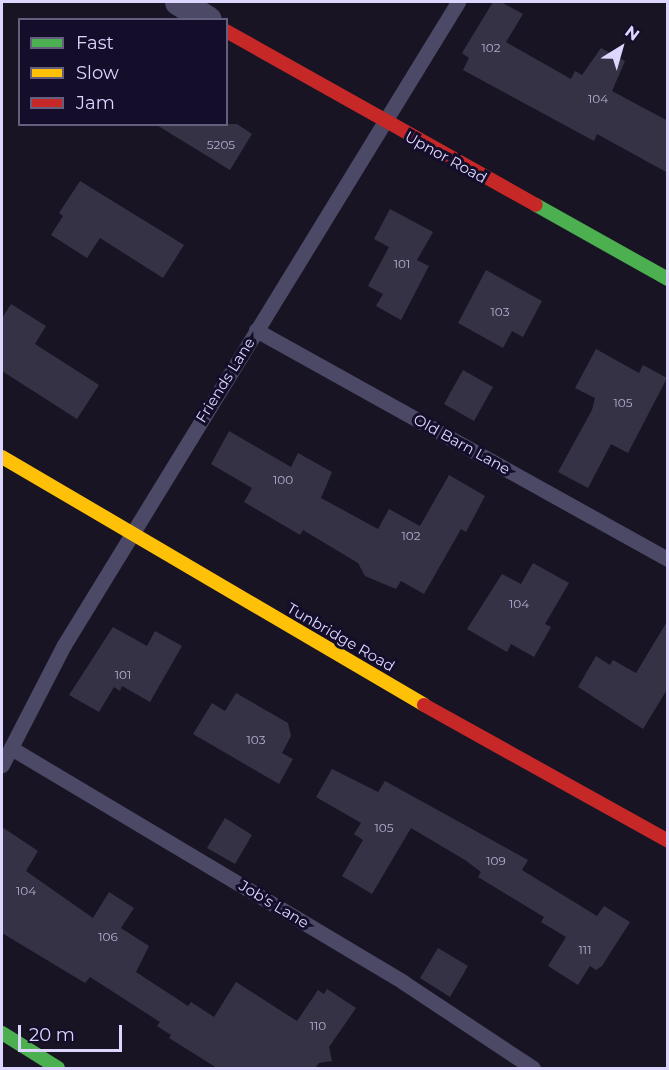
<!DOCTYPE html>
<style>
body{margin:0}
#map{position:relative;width:669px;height:1070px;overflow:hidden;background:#181424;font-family:Montserrat,sans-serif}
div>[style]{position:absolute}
.building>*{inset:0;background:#363246}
.lane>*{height:15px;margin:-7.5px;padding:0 7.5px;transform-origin:7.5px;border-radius:7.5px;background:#4b4965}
.street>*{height:28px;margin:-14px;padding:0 14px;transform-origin:14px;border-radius:14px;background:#4b4965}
.fast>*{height:14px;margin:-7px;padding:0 7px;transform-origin:7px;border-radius:7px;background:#4caf50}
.slow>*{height:14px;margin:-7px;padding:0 7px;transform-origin:7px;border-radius:7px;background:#ffc107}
.jam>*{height:14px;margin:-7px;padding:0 7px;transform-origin:7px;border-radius:7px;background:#c62828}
span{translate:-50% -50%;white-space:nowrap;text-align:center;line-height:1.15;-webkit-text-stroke:6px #140e2a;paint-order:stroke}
.number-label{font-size:12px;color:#b3aed1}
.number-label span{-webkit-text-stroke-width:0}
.street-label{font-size:15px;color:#ddd7ff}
.frame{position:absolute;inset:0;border:3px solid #ddd7ff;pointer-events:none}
.legend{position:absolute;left:18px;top:18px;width:210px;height:108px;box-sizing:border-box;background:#140e2a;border:2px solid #645e7f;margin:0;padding:8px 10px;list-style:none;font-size:18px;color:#ddd7ff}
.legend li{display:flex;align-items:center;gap:12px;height:30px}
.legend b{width:30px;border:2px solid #645e7f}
.north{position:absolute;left:591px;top:18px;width:60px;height:60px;-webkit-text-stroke:4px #140e2a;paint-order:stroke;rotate:37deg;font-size:16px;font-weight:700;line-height:24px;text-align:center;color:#ddd7ff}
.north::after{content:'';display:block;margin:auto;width:21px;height:27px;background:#ddd7ff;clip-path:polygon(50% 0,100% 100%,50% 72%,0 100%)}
.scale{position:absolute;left:18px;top:1025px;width:104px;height:27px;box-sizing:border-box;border:3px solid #ddd7ff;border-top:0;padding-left:8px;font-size:18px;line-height:21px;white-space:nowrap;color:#ddd7ff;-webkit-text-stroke:4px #140e2a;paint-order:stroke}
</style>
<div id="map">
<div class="building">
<i style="clip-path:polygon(493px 2px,501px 2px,523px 14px,506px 42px,571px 79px,575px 71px,582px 75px,601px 48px,625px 61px,612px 91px,668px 121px,668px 173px,597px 134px,594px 141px,463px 70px,469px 58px,462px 53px)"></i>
<i style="clip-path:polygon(155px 124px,237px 124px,252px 134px,230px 170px)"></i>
<i style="clip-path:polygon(80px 181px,184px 245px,163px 278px,100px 238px,87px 258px,51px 235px,63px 216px,59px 213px)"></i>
<i style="clip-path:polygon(390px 209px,433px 232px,417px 260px,429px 266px,401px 320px,376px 306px,383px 294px,368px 286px,389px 247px,374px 239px)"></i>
<i style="clip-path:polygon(486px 270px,542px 301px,523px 337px,512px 331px,503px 348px,458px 323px)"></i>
<i style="clip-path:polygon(11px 304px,46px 326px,35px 344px,99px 385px,77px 419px,2px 371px,2px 318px)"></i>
<i style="clip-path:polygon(596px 349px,639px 373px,643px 365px,667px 378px,628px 453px,611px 444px,588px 488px,558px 472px,592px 410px,595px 398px,575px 388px)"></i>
<i style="clip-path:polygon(463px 370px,493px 387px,474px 421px,444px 404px)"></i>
<i style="clip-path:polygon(229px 431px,291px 467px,298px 453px,332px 472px,321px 498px,378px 529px,389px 509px,420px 526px,449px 475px,485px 496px,466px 532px,461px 529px,424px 594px,401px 581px,396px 589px,365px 576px,358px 563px,303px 530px,300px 535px,244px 502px,252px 488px,211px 464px)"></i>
<i style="clip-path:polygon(533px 563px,569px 583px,545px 624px,551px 627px,534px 657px,511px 644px,507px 652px,467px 629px,502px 574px,521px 584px)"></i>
<i style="clip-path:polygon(668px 620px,668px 688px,643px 729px,578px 687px,596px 656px,610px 665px,613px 660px,636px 673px)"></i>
<i style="clip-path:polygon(113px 627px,147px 646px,155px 631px,182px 646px,150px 702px,122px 686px,120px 691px,114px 687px,99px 712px,69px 695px)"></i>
<i style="clip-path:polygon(236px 693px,288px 723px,291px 736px,282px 753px,293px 759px,279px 784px,193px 734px,212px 703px,225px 711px)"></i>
<i style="clip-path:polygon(332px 769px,378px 792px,385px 781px,528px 860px,522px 870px,597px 916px,604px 906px,630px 922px,602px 966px,596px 970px,590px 966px,578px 985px,548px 966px,566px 937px,541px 922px,544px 917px,478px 877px,481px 872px,465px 860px,411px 828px,372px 894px,342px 876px,363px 840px,354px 834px,361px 823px,316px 797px)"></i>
<i style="clip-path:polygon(225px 818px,252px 835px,235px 864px,207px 848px)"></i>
<i style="clip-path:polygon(2px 827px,38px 851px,26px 871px,93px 918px,109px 892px,134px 908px,121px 928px,149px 946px,136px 972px,188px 1006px,191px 1002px,214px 1017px,236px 982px,297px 1021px,318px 990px,324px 994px,327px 989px,356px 1008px,329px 1047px,332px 1061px,319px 1063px,315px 1068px,217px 1068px,169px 1038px,171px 1035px,157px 1026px,160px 1022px,90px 977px,85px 983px,2px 933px)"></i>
<i style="clip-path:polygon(438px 948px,468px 966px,450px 997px,420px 978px)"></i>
</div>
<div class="lane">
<i style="left:256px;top:330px;width:471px;rotate:29.1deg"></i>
<i style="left:11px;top:748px;width:457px;rotate:30.8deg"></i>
<i style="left:403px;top:982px;width:156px;rotate:33.5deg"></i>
<i style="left:2px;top:765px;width:135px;rotate:-62.7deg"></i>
<i style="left:64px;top:645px;width:754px;rotate:-58.5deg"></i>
</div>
<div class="street">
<i style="left:179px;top:2px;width:34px;rotate:32deg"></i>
</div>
<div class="fast">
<i style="left:536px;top:205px;width:151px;rotate:29.3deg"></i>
<i style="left:2px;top:1033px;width:66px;rotate:32deg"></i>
</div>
<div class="slow">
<i style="left:2px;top:457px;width:489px;rotate:30.4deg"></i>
</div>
<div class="jam">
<i style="left:226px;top:31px;width:355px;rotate:29.3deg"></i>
<i style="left:424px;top:705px;width:279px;rotate:29.1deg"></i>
</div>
<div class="number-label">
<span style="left:491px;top:48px">102</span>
<span style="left:598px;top:99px">104</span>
<span style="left:221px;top:145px">5205</span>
<span style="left:402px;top:264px">101</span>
<span style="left:500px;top:312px">103</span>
<span style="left:623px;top:403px">105</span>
<span style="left:283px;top:480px">100</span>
<span style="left:411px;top:536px">102</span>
<span style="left:519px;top:604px">104</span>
<span style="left:123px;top:675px">101</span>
<span style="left:256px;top:740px">103</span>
<span style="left:384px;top:828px">105</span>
<span style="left:496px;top:861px">109</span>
<span style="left:26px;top:891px">104</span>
<span style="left:108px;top:937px">106</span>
<span style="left:585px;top:950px">111</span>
<span style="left:318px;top:1026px">110</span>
</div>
<div class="street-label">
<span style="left:446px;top:157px;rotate:29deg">Upnor Road</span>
<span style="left:225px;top:380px;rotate:-58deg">Friends Lane</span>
<span style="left:462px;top:444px;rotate:29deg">Old Barn Lane</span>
<span style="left:341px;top:637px;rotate:30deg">Tunbridge Road</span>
<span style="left:274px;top:904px;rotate:31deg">Job's Lane</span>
</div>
<div class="frame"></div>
<ul class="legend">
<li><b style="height:8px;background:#4caf50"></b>Fast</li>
<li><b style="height:8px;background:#ffc107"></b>Slow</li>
<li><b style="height:8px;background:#c62828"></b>Jam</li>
</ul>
<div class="north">N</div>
<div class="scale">20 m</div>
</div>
